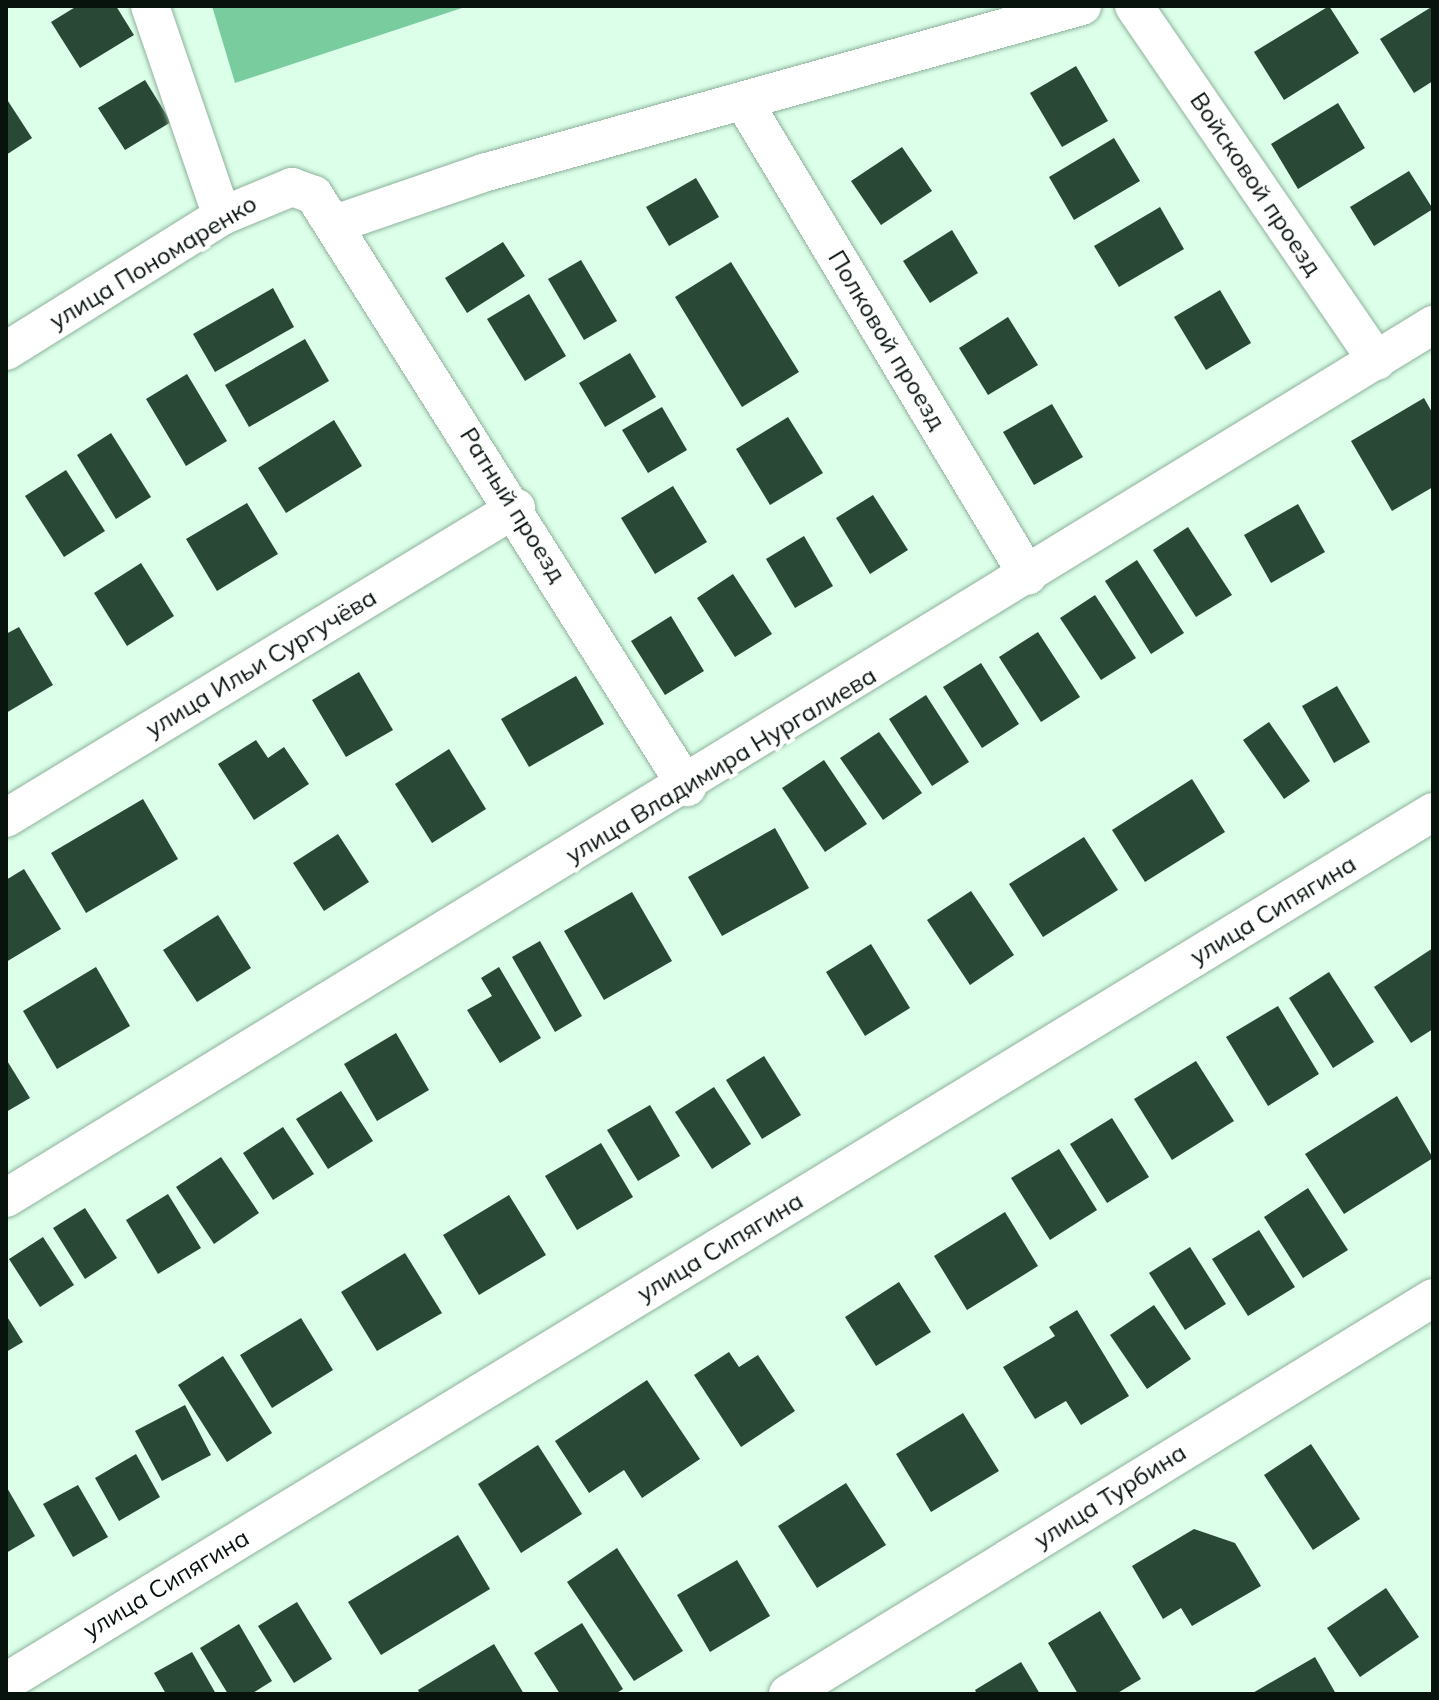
<!DOCTYPE html>
<meta charset="utf-8">
<style>
body{margin:0}
#map{position:relative;width:1439px;height:1700px;overflow:hidden;background:#dbffe9;font-family:Mulish,sans-serif}
div>[style]{position:absolute}
.forest>*{inset:0;background:#78cc9e}
.building>*{inset:0;background:#294836}
.roads{filter:drop-shadow(0 0 2px #8fb19c) drop-shadow(0 0 2px #8fb19c)}
.minor>*{height:38px;margin:-19px;padding:0 19px;transform-origin:19px;border-radius:19px;background:#fff}
span{translate:-50% -50%;white-space:nowrap;text-align:center;line-height:1.15;-webkit-text-stroke:8px #fff;paint-order:stroke}
.street-label{font-size:24px;color:#07130c}
.frame{position:absolute;inset:0;border:8px solid #07130c;pointer-events:none}
</style>
<div id="map">
<div class="forest">
<i style="clip-path:polygon(212px 6px,468px 6px,235px 83px)"></i>
</div>
<div class="building">
<i style="clip-path:polygon(77px 6px,116px 6px,134px 35px,80px 68px,51px 22px)"></i>
<i style="clip-path:polygon(1329px 6px,1359px 53px,1284px 100px,1254px 52px)"></i>
<i style="clip-path:polygon(1433px 6px,1433px 81px,1414px 93px,1380px 39px)"></i>
<i style="clip-path:polygon(1076px 66px,1108px 121px,1062px 147px,1030px 93px)"></i>
<i style="clip-path:polygon(145px 80px,171px 122px,125px 150px,98px 108px)"></i>
<i style="clip-path:polygon(6px 98px,32px 138px,6px 155px)"></i>
<i style="clip-path:polygon(1338px 103px,1365px 148px,1298px 189px,1271px 144px)"></i>
<i style="clip-path:polygon(1114px 138px,1140px 181px,1074px 220px,1049px 177px)"></i>
<i style="clip-path:polygon(902px 147px,932px 191px,881px 225px,851px 181px)"></i>
<i style="clip-path:polygon(1409px 171px,1433px 209px,1374px 246px,1350px 207px)"></i>
<i style="clip-path:polygon(696px 178px,719px 217px,669px 246px,646px 207px)"></i>
<i style="clip-path:polygon(1160px 207px,1184px 249px,1119px 287px,1094px 246px)"></i>
<i style="clip-path:polygon(952px 230px,978px 273px,930px 303px,903px 261px)"></i>
<i style="clip-path:polygon(503px 242px,525px 276px,467px 313px,445px 278px)"></i>
<i style="clip-path:polygon(581px 260px,617px 321px,584px 340px,548px 279px)"></i>
<i style="clip-path:polygon(731px 262px,799px 372px,742px 407px,675px 297px)"></i>
<i style="clip-path:polygon(273px 288px,294px 327px,215px 372px,193px 334px)"></i>
<i style="clip-path:polygon(1220px 290px,1251px 343px,1206px 370px,1174px 317px)"></i>
<i style="clip-path:polygon(529px 294px,566px 356px,525px 381px,487px 319px)"></i>
<i style="clip-path:polygon(1008px 317px,1038px 365px,988px 395px,959px 348px)"></i>
<i style="clip-path:polygon(305px 339px,329px 381px,249px 427px,225px 385px)"></i>
<i style="clip-path:polygon(630px 353px,656px 397px,605px 427px,579px 383px)"></i>
<i style="clip-path:polygon(187px 374px,227px 441px,186px 466px,146px 399px)"></i>
<i style="clip-path:polygon(1424px 398px,1433px 414px,1433px 487px,1392px 511px,1351px 441px)"></i>
<i style="clip-path:polygon(1052px 404px,1083px 457px,1034px 485px,1003px 432px)"></i>
<i style="clip-path:polygon(662px 407px,687px 450px,648px 473px,622px 430px)"></i>
<i style="clip-path:polygon(788px 417px,823px 473px,770px 505px,736px 449px)"></i>
<i style="clip-path:polygon(334px 420px,362px 466px,286px 513px,258px 468px)"></i>
<i style="clip-path:polygon(111px 433px,151px 497px,116px 519px,77px 455px)"></i>
<i style="clip-path:polygon(66px 470px,105px 531px,64px 557px,25px 496px)"></i>
<i style="clip-path:polygon(673px 486px,707px 542px,655px 574px,621px 518px)"></i>
<i style="clip-path:polygon(873px 495px,908px 550px,870px 574px,836px 518px)"></i>
<i style="clip-path:polygon(247px 503px,278px 554px,217px 591px,186px 539px)"></i>
<i style="clip-path:polygon(1298px 504px,1325px 552px,1271px 583px,1244px 535px)"></i>
<i style="clip-path:polygon(1188px 527px,1232px 595px,1196px 617px,1153px 550px)"></i>
<i style="clip-path:polygon(804px 536px,833px 586px,795px 608px,766px 559px)"></i>
<i style="clip-path:polygon(1137px 560px,1184px 633px,1151px 654px,1105px 581px)"></i>
<i style="clip-path:polygon(141px 563px,174px 616px,127px 646px,94px 593px)"></i>
<i style="clip-path:polygon(733px 574px,772px 634px,735px 657px,697px 598px)"></i>
<i style="clip-path:polygon(1095px 595px,1136px 658px,1101px 680px,1060px 618px)"></i>
<i style="clip-path:polygon(671px 616px,704px 671px,665px 695px,631px 641px)"></i>
<i style="clip-path:polygon(19px 627px,53px 685px,6px 713px,6px 634px)"></i>
<i style="clip-path:polygon(1038px 632px,1080px 697px,1041px 722px,999px 657px)"></i>
<i style="clip-path:polygon(981px 663px,1019px 724px,982px 748px,943px 687px)"></i>
<i style="clip-path:polygon(359px 672px,393px 730px,346px 757px,312px 700px)"></i>
<i style="clip-path:polygon(576px 676px,604px 724px,529px 767px,501px 719px)"></i>
<i style="clip-path:polygon(1337px 686px,1370px 742px,1334px 763px,1302px 706px)"></i>
<i style="clip-path:polygon(926px 695px,969px 762px,932px 786px,889px 719px)"></i>
<i style="clip-path:polygon(1269px 722px,1310px 781px,1284px 799px,1243px 740px)"></i>
<i style="clip-path:polygon(879px 732px,922px 793px,883px 820px,840px 758px)"></i>
<i style="clip-path:polygon(256px 740px,268px 758px,284px 747px,309px 784px,254px 820px,218px 764px)"></i>
<i style="clip-path:polygon(449px 749px,486px 809px,432px 843px,395px 784px)"></i>
<i style="clip-path:polygon(824px 760px,867px 824px,825px 852px,782px 788px)"></i>
<i style="clip-path:polygon(1192px 779px,1225px 832px,1145px 882px,1112px 830px)"></i>
<i style="clip-path:polygon(143px 799px,178px 859px,86px 913px,51px 853px)"></i>
<i style="clip-path:polygon(775px 828px,809px 888px,722px 936px,688px 877px)"></i>
<i style="clip-path:polygon(338px 834px,369px 882px,324px 911px,293px 863px)"></i>
<i style="clip-path:polygon(1084px 837px,1118px 890px,1043px 937px,1009px 884px)"></i>
<i style="clip-path:polygon(24px 869px,61px 929px,6px 962px,6px 880px)"></i>
<i style="clip-path:polygon(971px 891px,1014px 955px,970px 985px,927px 920px)"></i>
<i style="clip-path:polygon(632px 892px,672px 961px,604px 1000px,564px 931px)"></i>
<i style="clip-path:polygon(218px 915px,251px 968px,197px 1002px,163px 950px)"></i>
<i style="clip-path:polygon(540px 941px,582px 1016px,555px 1032px,512px 957px)"></i>
<i style="clip-path:polygon(871px 944px,910px 1008px,865px 1036px,826px 972px)"></i>
<i style="clip-path:polygon(1433px 948px,1433px 1029px,1411px 1043px,1374px 987px)"></i>
<i style="clip-path:polygon(96px 967px,130px 1026px,57px 1069px,23px 1011px)"></i>
<i style="clip-path:polygon(499px 967px,541px 1038px,500px 1063px,467px 1010px,492px 996px,481px 978px)"></i>
<i style="clip-path:polygon(1329px 972px,1374px 1042px,1333px 1068px,1289px 998px)"></i>
<i style="clip-path:polygon(1278px 1006px,1319px 1074px,1268px 1106px,1226px 1037px)"></i>
<i style="clip-path:polygon(396px 1033px,429px 1090px,377px 1121px,344px 1064px)"></i>
<i style="clip-path:polygon(764px 1056px,801px 1115px,762px 1139px,726px 1080px)"></i>
<i style="clip-path:polygon(6px 1059px,30px 1098px,6px 1112px)"></i>
<i style="clip-path:polygon(1196px 1061px,1234px 1121px,1172px 1160px,1134px 1099px)"></i>
<i style="clip-path:polygon(714px 1087px,751px 1144px,712px 1169px,675px 1112px)"></i>
<i style="clip-path:polygon(341px 1091px,373px 1141px,328px 1169px,296px 1119px)"></i>
<i style="clip-path:polygon(1397px 1096px,1433px 1158px,1344px 1214px,1305px 1154px)"></i>
<i style="clip-path:polygon(650px 1105px,680px 1156px,638px 1181px,607px 1130px)"></i>
<i style="clip-path:polygon(1112px 1118px,1149px 1177px,1107px 1203px,1070px 1144px)"></i>
<i style="clip-path:polygon(283px 1127px,314px 1174px,273px 1200px,243px 1153px)"></i>
<i style="clip-path:polygon(601px 1143px,633px 1197px,577px 1230px,545px 1176px)"></i>
<i style="clip-path:polygon(1059px 1149px,1097px 1210px,1050px 1240px,1011px 1178px)"></i>
<i style="clip-path:polygon(221px 1157px,259px 1213px,214px 1244px,176px 1187px)"></i>
<i style="clip-path:polygon(1308px 1188px,1348px 1250px,1303px 1278px,1264px 1217px)"></i>
<i style="clip-path:polygon(168px 1194px,201px 1248px,158px 1274px,126px 1220px)"></i>
<i style="clip-path:polygon(509px 1195px,546px 1255px,479px 1295px,443px 1235px)"></i>
<i style="clip-path:polygon(85px 1208px,117px 1258px,85px 1279px,53px 1228px)"></i>
<i style="clip-path:polygon(1005px 1212px,1038px 1266px,967px 1310px,934px 1256px)"></i>
<i style="clip-path:polygon(1259px 1230px,1295px 1287px,1248px 1316px,1212px 1259px)"></i>
<i style="clip-path:polygon(43px 1237px,74px 1285px,40px 1307px,9px 1259px)"></i>
<i style="clip-path:polygon(1190px 1247px,1226px 1304px,1185px 1330px,1149px 1273px)"></i>
<i style="clip-path:polygon(405px 1253px,442px 1313px,377px 1351px,341px 1292px)"></i>
<i style="clip-path:polygon(899px 1282px,931px 1332px,876px 1366px,845px 1317px)"></i>
<i style="clip-path:polygon(1154px 1305px,1191px 1359px,1147px 1389px,1110px 1335px)"></i>
<i style="clip-path:polygon(1077px 1310px,1129px 1396px,1081px 1425px,1066px 1401px,1035px 1419px,1003px 1367px,1055px 1336px,1049px 1327px)"></i>
<i style="clip-path:polygon(6px 1315px,23px 1342px,6px 1352px)"></i>
<i style="clip-path:polygon(301px 1318px,333px 1370px,272px 1408px,240px 1355px)"></i>
<i style="clip-path:polygon(729px 1352px,739px 1367px,758px 1355px,795px 1411px,741px 1447px,694px 1375px)"></i>
<i style="clip-path:polygon(223px 1356px,272px 1433px,227px 1462px,178px 1385px)"></i>
<i style="clip-path:polygon(647px 1380px,700px 1459px,642px 1498px,624px 1470px,589px 1493px,555px 1441px)"></i>
<i style="clip-path:polygon(185px 1405px,211px 1455px,162px 1481px,135px 1431px)"></i>
<i style="clip-path:polygon(963px 1413px,999px 1471px,931px 1512px,896px 1454px)"></i>
<i style="clip-path:polygon(1311px 1444px,1360px 1519px,1313px 1550px,1264px 1475px)"></i>
<i style="clip-path:polygon(538px 1445px,582px 1514px,521px 1553px,478px 1484px)"></i>
<i style="clip-path:polygon(136px 1454px,160px 1497px,119px 1521px,95px 1478px)"></i>
<i style="clip-path:polygon(846px 1483px,886px 1545px,817px 1588px,778px 1526px)"></i>
<i style="clip-path:polygon(78px 1485px,108px 1537px,73px 1557px,43px 1504px)"></i>
<i style="clip-path:polygon(6px 1486px,35px 1536px,6px 1553px)"></i>
<i style="clip-path:polygon(1194px 1529px,1235px 1543px,1261px 1586px,1192px 1626px,1181px 1608px,1163px 1619px,1132px 1566px)"></i>
<i style="clip-path:polygon(458px 1535px,490px 1589px,381px 1655px,348px 1602px)"></i>
<i style="clip-path:polygon(617px 1548px,683px 1651px,634px 1681px,567px 1582px)"></i>
<i style="clip-path:polygon(737px 1560px,770px 1616px,710px 1652px,677px 1595px)"></i>
<i style="clip-path:polygon(1386px 1588px,1419px 1637px,1360px 1677px,1327px 1628px)"></i>
<i style="clip-path:polygon(297px 1602px,332px 1659px,294px 1683px,258px 1626px)"></i>
<i style="clip-path:polygon(1100px 1611px,1141px 1679px,1116px 1694px,1078px 1694px,1048px 1643px)"></i>
<i style="clip-path:polygon(582px 1623px,623px 1689px,615px 1694px,560px 1694px,534px 1653px)"></i>
<i style="clip-path:polygon(239px 1624px,272px 1681px,251px 1694px,228px 1694px,200px 1648px)"></i>
<i style="clip-path:polygon(494px 1644px,524px 1694px,420px 1694px,418px 1690px)"></i>
<i style="clip-path:polygon(192px 1652px,216px 1694px,166px 1694px,154px 1673px)"></i>
<i style="clip-path:polygon(1315px 1657px,1336px 1694px,1251px 1694px)"></i>
<i style="clip-path:polygon(1021px 1662px,1040px 1694px,977px 1694px,975px 1690px)"></i>
</div>
<div class="roads">
<div class="minor">
<i style="left:150px;top:6px;width:222px;rotate:71.1deg"></i>
<i style="left:1134px;top:6px;width:430px;rotate:55.6deg"></i>
<i style="left:745px;top:104px;width:550px;rotate:59.05deg"></i>
<i style="left:335px;top:224px;width:157px;rotate:-19deg"></i>
<i style="left:483px;top:173px;width:622px;rotate:-15.58deg"></i>
<i style="left:6px;top:351px;width:255px;rotate:-32deg"></i>
<i style="left:222px;top:216px;width:76px;rotate:-22.5deg"></i>
<i style="left:292px;top:187px;width:23px;rotate:20deg"></i>
<i style="left:314px;top:195px;width:700px;rotate:57.79deg"></i>
<i style="left:6px;top:818px;width:597px;rotate:-31.29deg"></i>
<i style="left:6px;top:1198px;width:1673px;rotate:-31.46deg"></i>
<i style="left:6px;top:1682px;width:1671px;rotate:-31.37deg"></i>
<i style="left:788px;top:1694px;width:757px;rotate:-31.55deg"></i>
</div>
</div>
<div class="street-label">
<span style="left:1256px;top:184px;rotate:56deg">Войсковой проезд</span>
<span style="left:153px;top:262px;rotate:-31deg">улица Пономаренко</span>
<span style="left:887px;top:340px;rotate:59deg">Полковой проезд</span>
<span style="left:513px;top:505px;rotate:58deg">Ратный проезд</span>
<span style="left:261px;top:663px;rotate:-31deg">улица Ильи Сургучёва</span>
<span style="left:721px;top:765px;rotate:-31deg">улица Владимира Нургалиева</span>
<span style="left:1273px;top:910px;rotate:-31deg">улица Сипягина</span>
<span style="left:720px;top:1247px;rotate:-31deg">улица Сипягина</span>
<span style="left:1110px;top:1496px;rotate:-32deg">улица Турбина</span>
<span style="left:166px;top:1584px;rotate:-31deg">улица Сипягина</span>
</div>
<div class="frame"></div>
</div>
